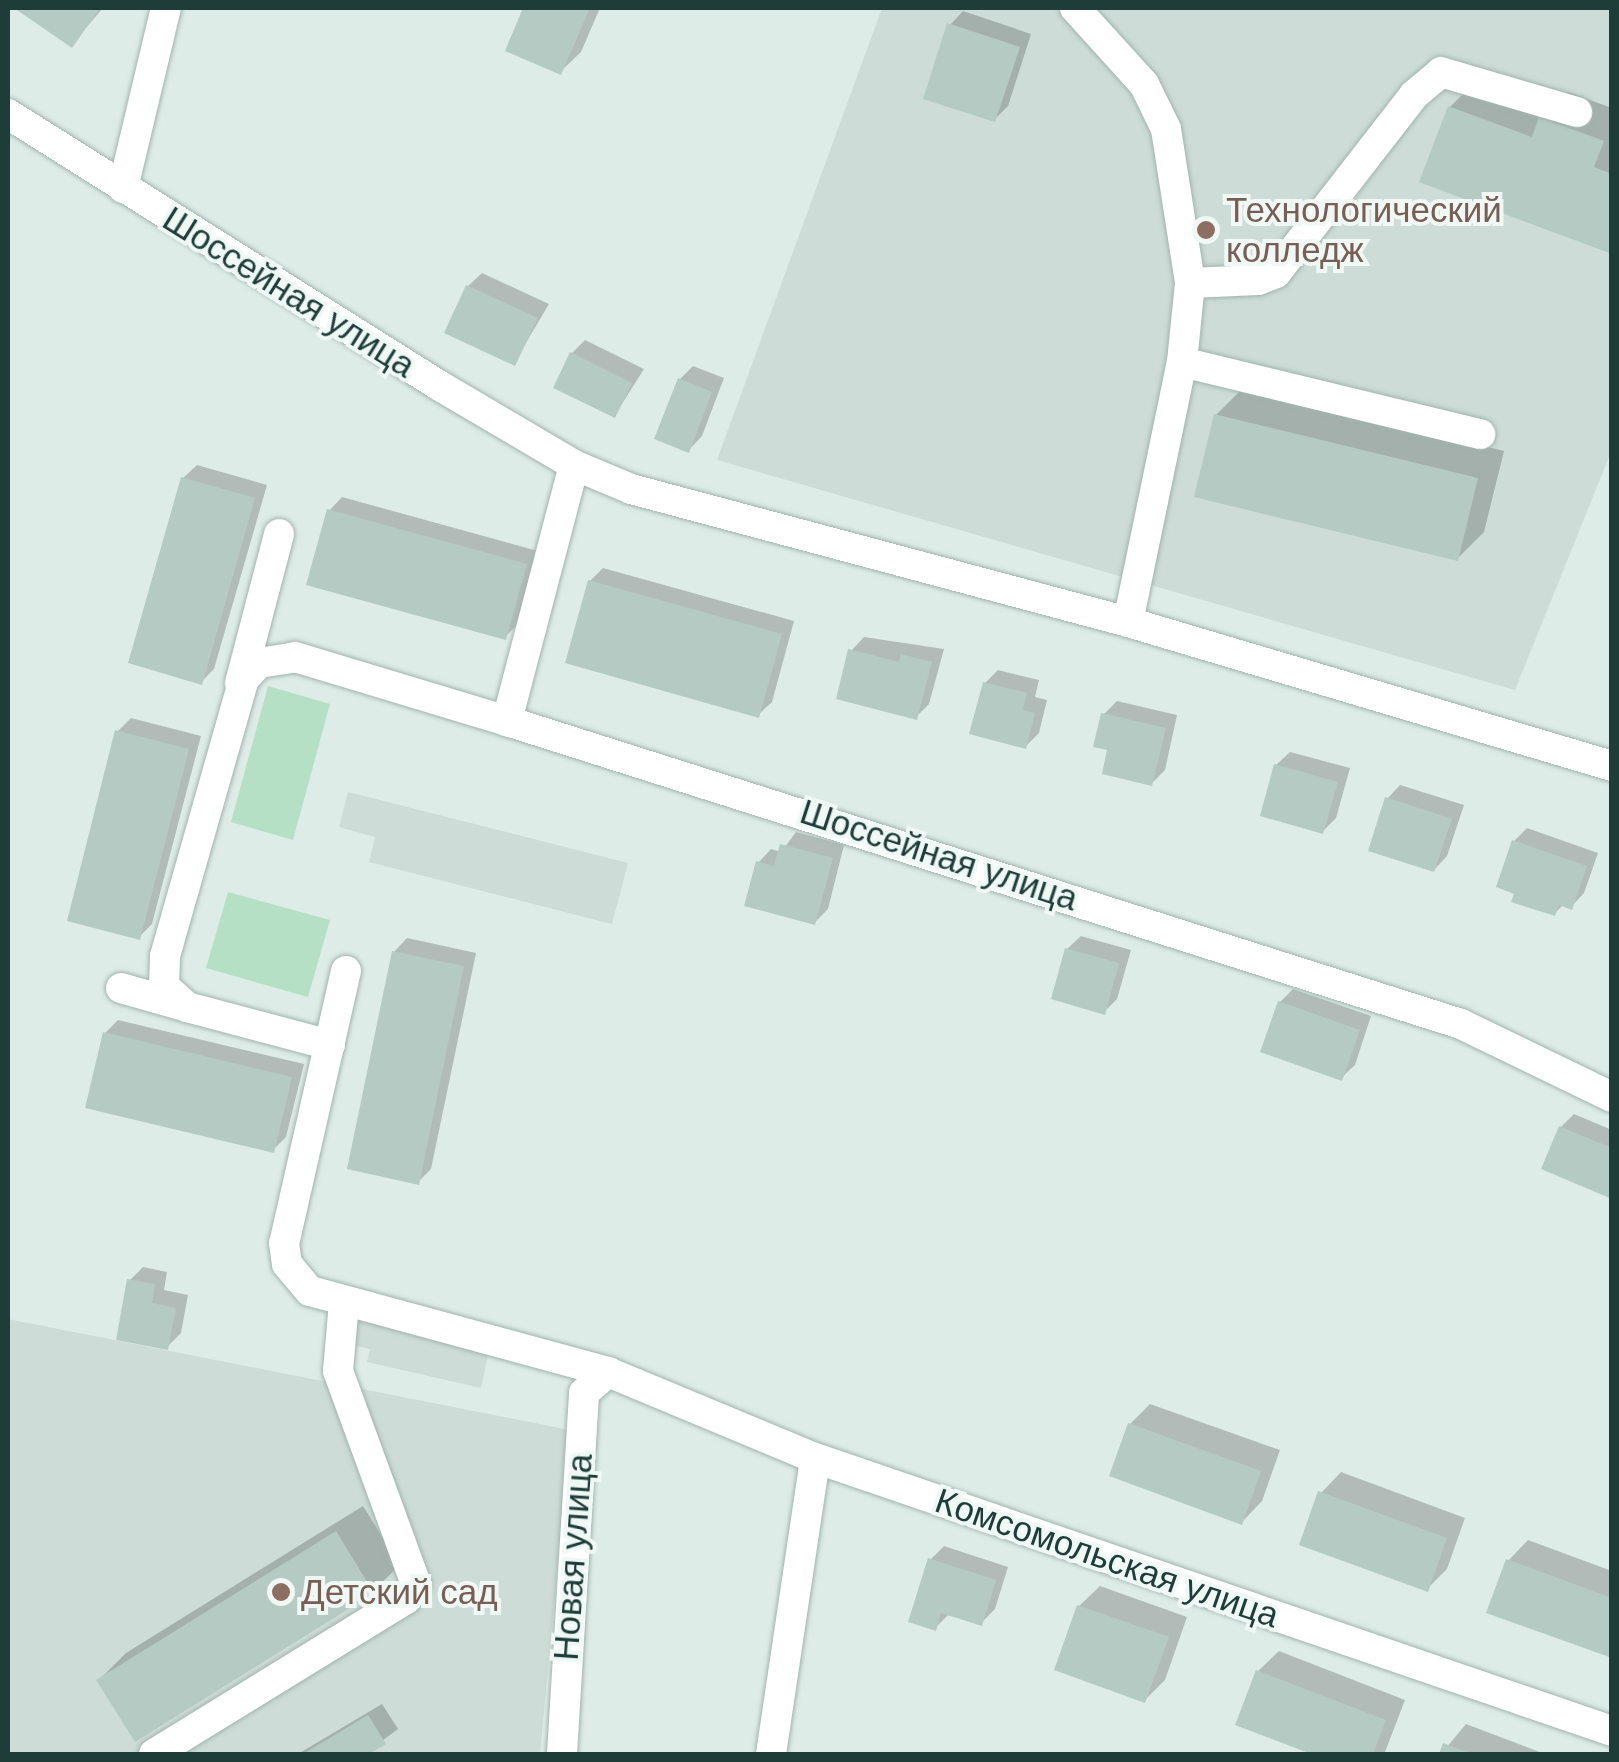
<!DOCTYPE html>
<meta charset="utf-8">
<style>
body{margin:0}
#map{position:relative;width:1619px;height:1762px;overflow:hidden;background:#deece7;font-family:Helvetica,sans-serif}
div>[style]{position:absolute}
.built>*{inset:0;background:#cddcd6}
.green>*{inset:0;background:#b5e0c5}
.shadow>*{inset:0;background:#0003}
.building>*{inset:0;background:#b6cac4}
.roads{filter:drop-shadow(0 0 2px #a1b4af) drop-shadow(0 0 2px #a1b4af)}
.minor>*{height:30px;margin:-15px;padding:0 15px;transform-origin:15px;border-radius:15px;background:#fff}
.dots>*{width:28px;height:28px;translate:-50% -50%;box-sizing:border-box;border:5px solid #eff8f5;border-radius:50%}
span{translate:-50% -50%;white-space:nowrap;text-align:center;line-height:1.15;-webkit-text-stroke:8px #eff8f5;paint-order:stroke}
.education-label{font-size:35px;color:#785e54}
.left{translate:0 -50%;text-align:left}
.street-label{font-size:35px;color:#1e3d38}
.frame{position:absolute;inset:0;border:10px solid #1e3d38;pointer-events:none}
</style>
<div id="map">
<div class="built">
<i style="clip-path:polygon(882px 8px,1611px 8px,1611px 452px,1515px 690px,717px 460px)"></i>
<i style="clip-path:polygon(348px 792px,628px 863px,612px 924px,369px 862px,375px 837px,339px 827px)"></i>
<i style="clip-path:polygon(8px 1319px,570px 1430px,540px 1754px,8px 1754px)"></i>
<i style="clip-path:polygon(357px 1320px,489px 1350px,481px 1388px,367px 1362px,370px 1349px,352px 1345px)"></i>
</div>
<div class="green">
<i style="clip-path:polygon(268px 686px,330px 704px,293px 840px,231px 822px)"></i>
<i style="clip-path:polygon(228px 892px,330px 920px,308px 997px,206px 968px)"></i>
</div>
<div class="shadow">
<i style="clip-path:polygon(19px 8px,103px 8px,72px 44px)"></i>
<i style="clip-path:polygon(526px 8px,600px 8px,581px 52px,560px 72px,508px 50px)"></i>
<i style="clip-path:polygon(963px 11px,1031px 34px,1008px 106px,995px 119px,950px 25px)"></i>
<i style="clip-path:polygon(1477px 80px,1552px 108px,1568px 92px,1612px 108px,1612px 252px,1450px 107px)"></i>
<i style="clip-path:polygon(482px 273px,549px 304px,514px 363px,468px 286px)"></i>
<i style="clip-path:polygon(585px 340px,644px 369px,615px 415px,572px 353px)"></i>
<i style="clip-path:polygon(693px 366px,724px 378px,702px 436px,689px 450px,680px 379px)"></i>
<i style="clip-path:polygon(1243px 388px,1504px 451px,1484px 532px,1457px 559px,1216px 415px)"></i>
<i style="clip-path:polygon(197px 465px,267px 485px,214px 669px,201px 682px,183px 478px)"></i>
<i style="clip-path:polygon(342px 497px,538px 551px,519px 623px,505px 637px,329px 511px)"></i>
<i style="clip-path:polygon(603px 568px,794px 621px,772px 702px,758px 715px,590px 581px)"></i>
<i style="clip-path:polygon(864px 637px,944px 649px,929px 704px,916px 717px,851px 651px)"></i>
<i style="clip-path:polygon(998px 670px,1039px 680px,1035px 697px,1047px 700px,1039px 733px,1026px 746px,985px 683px)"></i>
<i style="clip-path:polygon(1117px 701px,1177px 715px,1165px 770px,1152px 783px,1110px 749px,1103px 715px)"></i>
<i style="clip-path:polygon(131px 718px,201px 736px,152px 924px,139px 937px,118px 731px)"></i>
<i style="clip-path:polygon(1290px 752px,1350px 768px,1336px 818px,1323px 831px,1276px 765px)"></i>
<i style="clip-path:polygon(1400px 785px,1464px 805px,1447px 856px,1434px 870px,1387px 799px)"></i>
<i style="clip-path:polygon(1527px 828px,1598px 853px,1584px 893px,1571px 907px,1564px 904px,1554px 914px,1514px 841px)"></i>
<i style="clip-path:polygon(796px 832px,844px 845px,828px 909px,815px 922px,758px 863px,771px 849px,781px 852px)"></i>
<i style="clip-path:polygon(1081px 936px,1131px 950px,1117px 999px,1104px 1012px,1067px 949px)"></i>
<i style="clip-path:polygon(407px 938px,476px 953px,431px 1169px,418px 1182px,394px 952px)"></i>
<i style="clip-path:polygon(1293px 989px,1371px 1016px,1355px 1065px,1341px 1078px,1280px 1002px)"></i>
<i style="clip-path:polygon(118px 1020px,304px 1064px,286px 1137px,273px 1150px,105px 1033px)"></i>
<i style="clip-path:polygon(1574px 1114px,1612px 1130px,1612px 1196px,1561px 1127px)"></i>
<i style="clip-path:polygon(143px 1267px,167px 1272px,164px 1290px,188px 1295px,181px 1333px,167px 1347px,130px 1280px)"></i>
<i style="clip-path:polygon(1150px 1404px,1280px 1450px,1262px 1501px,1242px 1522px,1130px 1424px)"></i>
<i style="clip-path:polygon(1341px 1472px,1465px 1518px,1447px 1569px,1427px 1589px,1321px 1493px)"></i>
<i style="clip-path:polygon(363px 1506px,400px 1565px,373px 1591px,99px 1680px,126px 1653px)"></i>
<i style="clip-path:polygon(1528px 1540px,1612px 1571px,1612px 1656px,1508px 1561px)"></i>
<i style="clip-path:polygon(944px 1546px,1008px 1567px,995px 1609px,981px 1623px,948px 1615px,935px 1628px,930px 1560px)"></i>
<i style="clip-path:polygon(1100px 1586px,1187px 1617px,1165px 1680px,1145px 1700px,1079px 1606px)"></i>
<i style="clip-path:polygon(1279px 1651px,1405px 1700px,1385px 1752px,1318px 1754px,1238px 1723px,1258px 1671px)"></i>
<i style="clip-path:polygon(382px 1704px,398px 1729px,364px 1754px,298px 1754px)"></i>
<i style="clip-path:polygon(1466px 1724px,1545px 1754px,1441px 1754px)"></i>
</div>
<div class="building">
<i style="clip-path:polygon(14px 8px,100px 8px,72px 48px)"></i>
<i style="clip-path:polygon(523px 8px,590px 8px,561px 75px,505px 51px)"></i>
<i style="clip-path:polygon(947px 23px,1020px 47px,995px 122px,923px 99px)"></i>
<i style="clip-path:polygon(1448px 106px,1532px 137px,1539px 117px,1604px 141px,1594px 167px,1612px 174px,1612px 254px,1419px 182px)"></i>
<i style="clip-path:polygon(466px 285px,538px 318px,515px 366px,444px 333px)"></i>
<i style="clip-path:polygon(570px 352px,632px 383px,615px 418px,553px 388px)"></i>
<i style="clip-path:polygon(678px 378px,712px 392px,689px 453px,654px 439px)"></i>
<i style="clip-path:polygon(1214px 414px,1478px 478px,1458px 561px,1194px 497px)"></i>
<i style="clip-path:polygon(181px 477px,255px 498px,202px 685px,128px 663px)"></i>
<i style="clip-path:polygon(327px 509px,527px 564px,506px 640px,306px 585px)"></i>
<i style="clip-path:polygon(588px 580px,782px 634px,759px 718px,565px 663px)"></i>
<i style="clip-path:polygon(848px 649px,899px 662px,901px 654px,932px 662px,917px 720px,836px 699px)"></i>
<i style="clip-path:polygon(983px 682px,1027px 693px,1023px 710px,1035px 713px,1026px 749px,969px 734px)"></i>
<i style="clip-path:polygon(1101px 713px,1166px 728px,1152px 786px,1102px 774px,1107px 750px,1093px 747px)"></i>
<i style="clip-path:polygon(115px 730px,189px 749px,140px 940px,67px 921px)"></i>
<i style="clip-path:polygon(1274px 764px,1338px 782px,1323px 834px,1260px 816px)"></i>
<i style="clip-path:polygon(1385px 797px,1452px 819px,1434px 872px,1368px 851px)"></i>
<i style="clip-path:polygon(1512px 840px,1587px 866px,1572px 910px,1559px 905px,1555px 916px,1511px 902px,1514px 894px,1496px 887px)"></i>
<i style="clip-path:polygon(780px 844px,833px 858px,815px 925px,744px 906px,756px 861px,774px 866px)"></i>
<i style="clip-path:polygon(1065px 948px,1119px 963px,1105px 1015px,1051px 999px)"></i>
<i style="clip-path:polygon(392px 951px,464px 966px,419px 1185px,347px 1169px)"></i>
<i style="clip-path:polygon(1278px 1001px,1360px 1030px,1342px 1081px,1260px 1052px)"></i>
<i style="clip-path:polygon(103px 1032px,292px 1077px,274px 1153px,85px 1108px)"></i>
<i style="clip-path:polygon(1559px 1126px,1612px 1148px,1612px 1199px,1541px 1169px)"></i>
<i style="clip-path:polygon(127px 1279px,155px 1284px,152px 1303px,176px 1308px,168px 1350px,116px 1340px)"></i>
<i style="clip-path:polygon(1128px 1423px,1261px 1471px,1242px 1525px,1109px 1476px)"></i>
<i style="clip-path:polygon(1318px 1491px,1447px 1538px,1428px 1592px,1299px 1545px)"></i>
<i style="clip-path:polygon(336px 1531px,374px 1593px,135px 1742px,96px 1680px)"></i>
<i style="clip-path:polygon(928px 1558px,996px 1580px,982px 1626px,941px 1613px,936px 1631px,908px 1622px)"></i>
<i style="clip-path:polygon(1506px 1559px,1612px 1598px,1612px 1658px,1486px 1613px)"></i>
<i style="clip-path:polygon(1077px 1605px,1169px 1637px,1145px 1703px,1054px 1670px)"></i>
<i style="clip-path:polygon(1256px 1670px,1386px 1720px,1373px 1754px,1311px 1754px,1235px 1725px)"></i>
<i style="clip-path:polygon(368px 1715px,386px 1744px,369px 1754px,303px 1754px)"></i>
<i style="clip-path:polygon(1443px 1743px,1472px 1754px,1439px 1754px)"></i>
</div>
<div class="roads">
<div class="minor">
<i style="left:1075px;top:8px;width:103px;rotate:47.8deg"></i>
<i style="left:1144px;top:84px;width:50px;rotate:63.9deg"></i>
<i style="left:1166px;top:129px;width:156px;rotate:81.1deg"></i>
<i style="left:1190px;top:283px;width:79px;rotate:95.8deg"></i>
<i style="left:8px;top:114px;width:510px;rotate:32.2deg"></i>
<i style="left:440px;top:386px;width:156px;rotate:30.5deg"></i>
<i style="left:574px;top:465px;width:62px;rotate:22.8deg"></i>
<i style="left:631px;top:489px;width:514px;rotate:14.98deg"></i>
<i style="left:1128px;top:622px;width:505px;rotate:16.57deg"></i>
<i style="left:123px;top:188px;width:185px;rotate:-76.6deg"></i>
<i style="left:1190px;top:283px;width:68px;rotate:-2.5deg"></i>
<i style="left:1258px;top:280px;width:19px;rotate:-21deg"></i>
<i style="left:1276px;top:273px;width:225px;rotate:-52.2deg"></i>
<i style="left:1414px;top:95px;width:35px;rotate:-40deg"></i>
<i style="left:1441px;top:72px;width:142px;rotate:16.4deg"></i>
<i style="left:574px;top:465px;width:265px;rotate:104.7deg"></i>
<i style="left:507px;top:721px;width:1001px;rotate:17.62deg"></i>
<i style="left:1461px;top:1024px;width:168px;rotate:25.8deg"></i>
<i style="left:1128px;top:622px;width:266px;rotate:-78.3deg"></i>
<i style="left:1182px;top:362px;width:307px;rotate:13.6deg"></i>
<i style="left:240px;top:683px;width:154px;rotate:-75.3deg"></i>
<i style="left:346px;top:971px;width:279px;rotate:102.8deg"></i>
<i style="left:284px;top:1243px;width:21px;rotate:82deg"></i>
<i style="left:287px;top:1264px;width:35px;rotate:50deg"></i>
<i style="left:310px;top:1291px;width:309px;rotate:15.2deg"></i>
<i style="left:608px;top:1372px;width:224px;rotate:22.6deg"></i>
<i style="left:815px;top:1458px;width:842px;rotate:18.91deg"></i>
<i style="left:121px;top:988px;width:66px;rotate:15.9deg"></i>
<i style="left:330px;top:1045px;width:148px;rotate:-165.1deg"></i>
<i style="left:187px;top:1007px;width:31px;rotate:-138deg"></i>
<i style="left:164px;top:986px;width:30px;rotate:-88deg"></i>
<i style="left:165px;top:956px;width:288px;rotate:-74.1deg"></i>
<i style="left:244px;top:679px;width:22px;rotate:-47deg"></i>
<i style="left:259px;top:663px;width:36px;rotate:-9deg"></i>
<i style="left:295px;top:657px;width:221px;rotate:16.8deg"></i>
<i style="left:154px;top:1754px;width:296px;rotate:-31.6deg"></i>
<i style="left:406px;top:1599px;width:18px;rotate:-56deg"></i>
<i style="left:416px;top:1584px;width:227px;rotate:-110.1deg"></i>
<i style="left:338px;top:1371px;width:68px;rotate:-85deg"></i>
<i style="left:562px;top:1754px;width:362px;rotate:-86.5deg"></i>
<i style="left:584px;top:1393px;width:32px;rotate:-41deg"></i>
<i style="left:771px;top:1754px;width:299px;rotate:-81.5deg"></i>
</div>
</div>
<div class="dots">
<i style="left:1206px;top:230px;background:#8d6e63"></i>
<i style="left:281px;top:1592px;background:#8d6e63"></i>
</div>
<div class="education-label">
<span class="left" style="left:1226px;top:230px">Технологический<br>колледж</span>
<span class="left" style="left:301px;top:1592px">Детский сад</span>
</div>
<div class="street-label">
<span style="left:289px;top:292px;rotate:32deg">Шоссейная улица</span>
<span style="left:939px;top:855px;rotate:18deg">Шоссейная улица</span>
<span style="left:573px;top:1557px;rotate:-86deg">Новая улица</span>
<span style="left:1107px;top:1558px;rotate:19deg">Комсомольская улица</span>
</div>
<div class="frame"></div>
</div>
